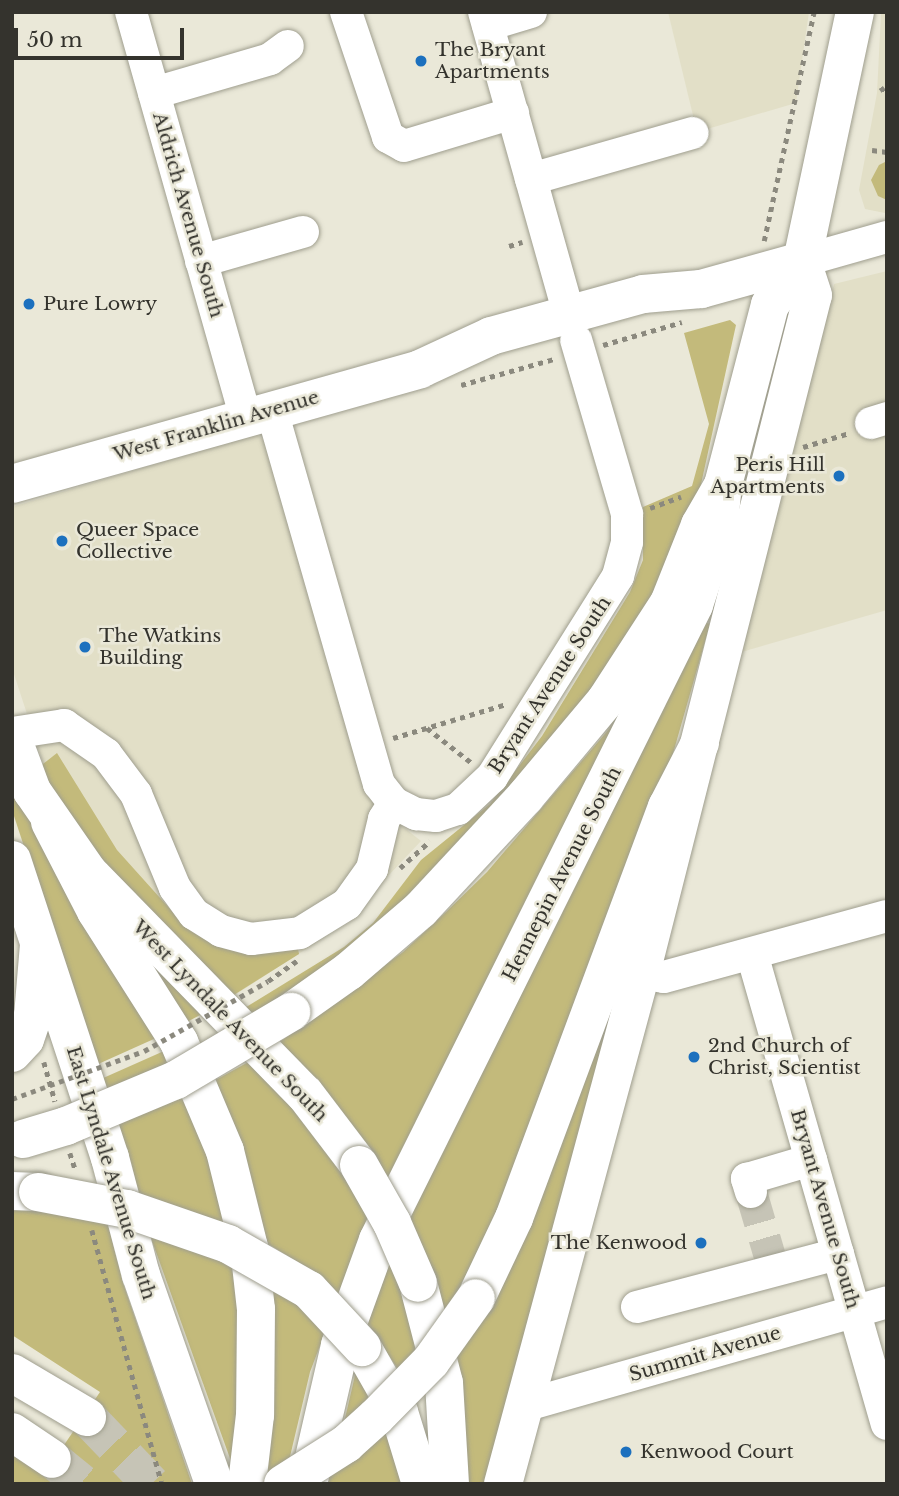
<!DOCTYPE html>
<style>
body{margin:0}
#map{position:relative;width:899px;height:1496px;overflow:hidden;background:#eae8d8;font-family:"Libre Baskerville",serif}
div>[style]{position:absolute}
.built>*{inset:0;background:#e2dfc7}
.green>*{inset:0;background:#c3ba7b}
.minor-tunnel>*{height:32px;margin-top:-16px;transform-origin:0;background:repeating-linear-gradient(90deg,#c6c4b6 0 32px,transparent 0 48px)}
.highway-tunnel>*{height:38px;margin-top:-19px;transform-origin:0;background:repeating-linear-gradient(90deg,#c6c4b6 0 38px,transparent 0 57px)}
.path>*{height:4.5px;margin-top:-2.25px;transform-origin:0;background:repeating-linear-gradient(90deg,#8b897e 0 5px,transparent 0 10px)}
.roads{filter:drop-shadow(0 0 2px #9f9e8e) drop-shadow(0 0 2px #9f9e8e)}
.minor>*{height:32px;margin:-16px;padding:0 16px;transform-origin:16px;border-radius:16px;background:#fff}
.major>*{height:38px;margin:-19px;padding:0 19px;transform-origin:19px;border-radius:19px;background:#fff}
.highway>*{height:38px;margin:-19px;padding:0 19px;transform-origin:19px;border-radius:19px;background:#fff}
.path-bridge>*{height:4.5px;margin-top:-2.25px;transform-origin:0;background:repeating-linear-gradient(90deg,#8b897e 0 5px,transparent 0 10px)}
.bridges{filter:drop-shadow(0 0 2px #9f9e8e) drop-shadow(0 0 2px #9f9e8e)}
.major-bridge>*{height:38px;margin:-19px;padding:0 19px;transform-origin:19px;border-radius:19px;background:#fff}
.highway-bridge>*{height:38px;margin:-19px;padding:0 19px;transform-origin:19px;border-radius:19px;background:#fff}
.dots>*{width:19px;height:19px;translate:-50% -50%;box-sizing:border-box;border:4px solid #eae8d8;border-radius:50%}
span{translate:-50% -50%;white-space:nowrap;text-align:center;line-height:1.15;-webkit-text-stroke:5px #eae8d8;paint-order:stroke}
.poi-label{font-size:19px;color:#34332d}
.left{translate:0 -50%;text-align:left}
.right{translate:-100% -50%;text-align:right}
.street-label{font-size:19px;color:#34332d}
.frame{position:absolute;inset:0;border:14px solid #34332d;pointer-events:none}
.scale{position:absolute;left:14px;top:28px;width:170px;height:32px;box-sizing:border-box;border:4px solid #34332d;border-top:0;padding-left:9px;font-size:21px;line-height:24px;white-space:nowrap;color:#34332d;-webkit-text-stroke:5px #eae8d8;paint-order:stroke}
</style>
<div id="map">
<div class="built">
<i style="clip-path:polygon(668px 12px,809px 12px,796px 103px,697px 132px)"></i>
<i style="clip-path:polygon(887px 12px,887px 213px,885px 213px,865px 209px,859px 190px,877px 93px,881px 14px)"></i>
<i style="clip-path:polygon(887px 271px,887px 610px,738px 653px,834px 284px)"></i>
<i style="clip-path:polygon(256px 434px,269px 445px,365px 786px,373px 803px,421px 841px,340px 927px,235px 995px,40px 775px,43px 763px,12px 668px,12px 507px)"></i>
</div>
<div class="green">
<i style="clip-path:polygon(887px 161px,887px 200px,878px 196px,871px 180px,879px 165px)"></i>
<i style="clip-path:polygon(730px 320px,736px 325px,696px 507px,656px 608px,444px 871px,256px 1020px,243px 1009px,344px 947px,373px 923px,421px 860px,490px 804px,542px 736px,630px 592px,643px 560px,643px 507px,692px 486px,709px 424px,684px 333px)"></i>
<i style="clip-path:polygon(700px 621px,710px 624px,672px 757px,520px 1161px,447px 1315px,407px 1214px)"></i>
<i style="clip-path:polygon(621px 715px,389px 1180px,277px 1044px,403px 952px,446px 912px,487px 872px)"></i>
<i style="clip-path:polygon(57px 753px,117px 850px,179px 919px,225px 949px,249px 953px,298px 949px,299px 954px,229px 998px,101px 869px,40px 775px,43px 764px)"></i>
<i style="clip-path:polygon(12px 782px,165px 1034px,96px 1065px,12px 810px)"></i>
<i style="clip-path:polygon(639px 906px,490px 1484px,464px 1484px,454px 1361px)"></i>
<i style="clip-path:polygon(141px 948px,204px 1013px,183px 1024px)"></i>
<i style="clip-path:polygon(173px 1047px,180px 1061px,105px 1094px,101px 1079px)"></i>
<i style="clip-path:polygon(252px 1060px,298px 1108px,372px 1217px,340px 1295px,314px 1272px,260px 1239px,212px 1082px)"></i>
<i style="clip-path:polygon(193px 1091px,239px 1229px,139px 1194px,116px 1125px)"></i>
<i style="clip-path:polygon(12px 1201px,105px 1213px,123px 1283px,192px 1484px,12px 1484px,12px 1455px,45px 1473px,100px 1392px,12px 1335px)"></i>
<i style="clip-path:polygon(146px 1224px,242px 1261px,236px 1475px,200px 1375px)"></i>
<i style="clip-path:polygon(390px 1255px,424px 1347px,401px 1374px,367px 1322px)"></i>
<i style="clip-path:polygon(265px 1273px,329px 1322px,310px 1372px,288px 1465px,262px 1479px)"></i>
<i style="clip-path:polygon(359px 1358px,383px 1393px,343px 1427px)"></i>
<i style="clip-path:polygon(396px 1424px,414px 1484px,328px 1484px,329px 1476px)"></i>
</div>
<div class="minor-tunnel">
<i style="left:751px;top:1192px;width:68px;rotate:73.7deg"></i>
</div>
<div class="highway-tunnel">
<i style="left:87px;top:1417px;width:93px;rotate:46.3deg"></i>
<i style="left:52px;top:1459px;width:40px;rotate:39deg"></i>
</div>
<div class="path">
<i style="left:881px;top:87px;width:10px;rotate:53deg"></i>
<i style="left:872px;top:150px;width:15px;rotate:8deg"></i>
<i style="left:764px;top:241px;width:234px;rotate:-77.7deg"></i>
<i style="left:509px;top:246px;width:14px;rotate:-17deg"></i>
<i style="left:603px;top:345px;width:82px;rotate:-16.2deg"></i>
<i style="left:461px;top:385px;width:97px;rotate:-15.6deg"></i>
<i style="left:803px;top:447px;width:48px;rotate:-16.9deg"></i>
<i style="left:650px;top:508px;width:33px;rotate:-20deg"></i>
<i style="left:427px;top:728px;width:57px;rotate:37.9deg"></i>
<i style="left:393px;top:738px;width:118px;rotate:-16.7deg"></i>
<i style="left:400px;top:868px;width:40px;rotate:-42deg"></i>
<i style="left:268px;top:981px;width:35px;rotate:-35deg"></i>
<i style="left:44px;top:1062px;width:41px;rotate:74.2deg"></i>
<i style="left:70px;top:1153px;width:19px;rotate:72deg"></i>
<i style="left:92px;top:1230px;width:263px;rotate:74.6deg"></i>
</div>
<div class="roads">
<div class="minor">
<i style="left:131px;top:12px;width:422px;rotate:74.2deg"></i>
<i style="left:346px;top:12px;width:132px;rotate:71.4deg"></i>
<i style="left:388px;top:137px;width:18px;rotate:29deg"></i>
<i style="left:404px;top:146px;width:114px;rotate:-16.8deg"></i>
<i style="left:484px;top:12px;width:315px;rotate:74.3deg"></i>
<i style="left:488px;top:25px;width:45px;rotate:-16.8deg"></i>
<i style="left:154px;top:93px;width:121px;rotate:-16.3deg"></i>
<i style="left:270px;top:59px;width:22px;rotate:-36deg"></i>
<i style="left:531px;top:179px;width:168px;rotate:-15.9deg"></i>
<i style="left:201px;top:261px;width:106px;rotate:-15.9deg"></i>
<i style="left:802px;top:261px;width:88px;rotate:-15.8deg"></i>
<i style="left:272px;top:411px;width:388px;rotate:74deg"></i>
<i style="left:379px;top:784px;width:24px;rotate:52deg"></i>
<i style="left:394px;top:803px;width:25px;rotate:27deg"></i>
<i style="left:416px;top:814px;width:20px;rotate:6deg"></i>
<i style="left:436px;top:816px;width:23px;rotate:-18deg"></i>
<i style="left:458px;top:809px;width:47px;rotate:-43.3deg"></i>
<i style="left:492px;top:777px;width:237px;rotate:-57.9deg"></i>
<i style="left:618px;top:576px;width:35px;rotate:-75deg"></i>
<i style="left:627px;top:542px;width:28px;rotate:-90deg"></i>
<i style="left:627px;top:514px;width:181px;rotate:-106.3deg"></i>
<i style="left:871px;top:423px;width:17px;rotate:-17deg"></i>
<i style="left:12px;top:733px;width:53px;rotate:-8.7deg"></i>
<i style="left:64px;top:725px;width:51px;rotate:34.6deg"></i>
<i style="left:106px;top:754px;width:50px;rotate:53.1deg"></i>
<i style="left:136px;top:794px;width:102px;rotate:67.5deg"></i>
<i style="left:175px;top:888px;width:32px;rotate:54deg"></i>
<i style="left:194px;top:914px;width:32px;rotate:32deg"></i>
<i style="left:221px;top:931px;width:31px;rotate:15deg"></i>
<i style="left:251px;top:939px;width:49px;rotate:-7deg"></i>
<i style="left:300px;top:933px;width:55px;rotate:-31.7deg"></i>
<i style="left:347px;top:904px;width:43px;rotate:-54.5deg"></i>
<i style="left:372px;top:869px;width:51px;rotate:-76.5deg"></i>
<i style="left:384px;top:819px;width:19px;rotate:-58deg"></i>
<i style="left:752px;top:954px;width:489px;rotate:74deg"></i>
<i style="left:641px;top:973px;width:23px;rotate:10deg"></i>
<i style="left:664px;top:977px;width:231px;rotate:-15.3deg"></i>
<i style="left:751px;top:1192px;width:14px;rotate:-107deg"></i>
<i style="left:747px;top:1179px;width:67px;rotate:-16.5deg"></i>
<i style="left:637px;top:1307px;width:208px;rotate:-14.8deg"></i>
<i style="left:523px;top:1406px;width:379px;rotate:-15.9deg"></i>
</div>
<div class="major">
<i style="left:12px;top:484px;width:424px;rotate:-15.7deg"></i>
<i style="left:420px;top:369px;width:78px;rotate:-24.9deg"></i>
<i style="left:491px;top:336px;width:158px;rotate:-15.4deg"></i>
<i style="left:643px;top:294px;width:58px;rotate:-4.9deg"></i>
<i style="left:701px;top:289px;width:105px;rotate:-15.5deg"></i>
<i style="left:12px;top:737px;width:58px;rotate:69.7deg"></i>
<i style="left:32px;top:791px;width:98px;rotate:55.3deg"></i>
<i style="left:88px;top:872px;width:310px;rotate:45.7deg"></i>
<i style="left:305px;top:1094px;width:89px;rotate:52.7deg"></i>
<i style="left:12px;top:860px;width:314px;rotate:71.8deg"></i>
<i style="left:110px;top:1158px;width:121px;rotate:75.2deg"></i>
<i style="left:141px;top:1275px;width:221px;rotate:70.7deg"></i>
<i style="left:418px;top:1283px;width:103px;rotate:75.4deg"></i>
<i style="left:444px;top:1383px;width:101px;rotate:86.6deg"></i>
<i style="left:308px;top:1484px;width:143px;rotate:-77deg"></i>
<i style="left:340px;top:1345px;width:112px;rotate:-70.1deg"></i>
<i style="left:378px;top:1240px;width:709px;rotate:-63.54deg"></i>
<i style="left:694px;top:605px;width:78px;rotate:-72deg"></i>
<i style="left:718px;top:531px;width:46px;rotate:-83.8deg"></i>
<i style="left:723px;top:485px;width:186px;rotate:-75.4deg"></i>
<i style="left:770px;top:305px;width:54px;rotate:-54deg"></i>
<i style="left:802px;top:261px;width:255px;rotate:-78deg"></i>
<i style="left:503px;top:1484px;width:529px;rotate:-74.89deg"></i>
<i style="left:641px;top:973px;width:699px;rotate:-75.77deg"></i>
<i style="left:813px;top:295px;width:36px;rotate:-108deg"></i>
</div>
<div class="highway">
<i style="left:50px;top:822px;width:100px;rotate:62.7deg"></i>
<i style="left:96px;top:911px;width:155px;rotate:57.6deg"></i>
<i style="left:179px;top:1042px;width:118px;rotate:67.1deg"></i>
<i style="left:225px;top:1151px;width:99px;rotate:76deg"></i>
<i style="left:249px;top:1247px;width:62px;rotate:83.6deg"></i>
<i style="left:256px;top:1309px;width:106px;rotate:90.5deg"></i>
<i style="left:255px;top:1415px;width:69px;rotate:96.6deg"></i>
<i style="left:291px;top:1012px;width:71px;rotate:-35.3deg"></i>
<i style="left:349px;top:971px;width:95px;rotate:-40.7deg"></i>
<i style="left:421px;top:909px;width:153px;rotate:-47.1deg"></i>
<i style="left:525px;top:797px;width:126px;rotate:-50.1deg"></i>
<i style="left:606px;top:700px;width:116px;rotate:-57deg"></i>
<i style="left:669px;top:603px;width:84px;rotate:-68.3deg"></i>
<i style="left:700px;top:525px;width:46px;rotate:-60.1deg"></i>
<i style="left:12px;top:1053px;width:19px;rotate:-47deg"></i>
<i style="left:25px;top:1039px;width:24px;rotate:-71deg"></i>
<i style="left:33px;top:1016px;width:72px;rotate:-85.2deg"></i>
<i style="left:12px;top:1191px;width:26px;rotate:2deg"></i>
<i style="left:476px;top:1298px;width:89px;rotate:-64.6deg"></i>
<i style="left:514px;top:1218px;width:439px;rotate:-69.6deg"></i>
<i style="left:667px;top:807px;width:72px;rotate:-62.7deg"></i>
<i style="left:362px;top:1347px;width:75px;rotate:60.4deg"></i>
<i style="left:399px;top:1412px;width:75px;rotate:73deg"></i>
<i style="left:12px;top:1373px;width:87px;rotate:30.4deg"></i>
<i style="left:12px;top:1432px;width:48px;rotate:34deg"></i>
</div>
</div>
<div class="path-bridge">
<i style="left:12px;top:1099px;width:140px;rotate:-20deg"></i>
<i style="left:144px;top:1051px;width:142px;rotate:-29.4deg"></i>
</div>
<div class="bridges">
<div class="major-bridge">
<i style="left:359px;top:1165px;width:67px;rotate:60.4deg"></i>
<i style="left:392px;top:1223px;width:65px;rotate:66.6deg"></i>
</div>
<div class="highway-bridge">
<i style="left:23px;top:1139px;width:45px;rotate:-16.8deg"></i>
<i style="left:66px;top:1126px;width:119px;rotate:-22.7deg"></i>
<i style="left:176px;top:1080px;width:134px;rotate:-30.6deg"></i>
<i style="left:38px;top:1192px;width:91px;rotate:10.8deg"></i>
<i style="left:127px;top:1209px;width:107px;rotate:19.1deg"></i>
<i style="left:228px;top:1244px;width:93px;rotate:29.6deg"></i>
<i style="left:309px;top:1290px;width:78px;rotate:47.1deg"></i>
<i style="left:283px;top:1484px;width:75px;rotate:-32.4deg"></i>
<i style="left:346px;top:1444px;width:40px;rotate:-42deg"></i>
<i style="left:376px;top:1417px;width:78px;rotate:-45.5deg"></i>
<i style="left:431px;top:1361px;width:77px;rotate:-54.5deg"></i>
</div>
</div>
<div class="dots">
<i style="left:421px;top:61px;background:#1c70be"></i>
<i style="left:29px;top:304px;background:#1c70be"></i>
<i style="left:839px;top:476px;background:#1c70be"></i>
<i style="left:62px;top:541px;background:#1c70be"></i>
<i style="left:85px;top:647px;background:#1c70be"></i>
<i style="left:694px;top:1057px;background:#1c70be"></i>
<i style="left:701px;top:1243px;background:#1c70be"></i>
<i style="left:626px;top:1452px;background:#1c70be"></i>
</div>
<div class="poi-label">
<span class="left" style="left:435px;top:61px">The Bryant<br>Apartments</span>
<span class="left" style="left:43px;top:304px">Pure Lowry</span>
<span class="right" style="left:825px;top:476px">Peris Hill<br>Apartments</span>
<span class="left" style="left:76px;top:541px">Queer Space<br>Collective</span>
<span class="left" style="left:99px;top:647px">The Watkins<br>Building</span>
<span class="left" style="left:708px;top:1057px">2nd Church of<br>Christ, Scientist</span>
<span class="right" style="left:687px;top:1243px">The Kenwood</span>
<span class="left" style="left:640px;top:1452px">Kenwood Court</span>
</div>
<div class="street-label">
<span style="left:188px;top:215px;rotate:74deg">Aldrich Avenue South</span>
<span style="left:216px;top:426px;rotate:-16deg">West Franklin Avenue</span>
<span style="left:550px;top:685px;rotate:-57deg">Bryant Avenue South</span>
<span style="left:562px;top:874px;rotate:-63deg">Hennepin Avenue South</span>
<span style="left:230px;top:1021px;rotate:46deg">West Lyndale Avenue South</span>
<span style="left:111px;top:1173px;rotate:73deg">East Lyndale Avenue South</span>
<span style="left:825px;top:1209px;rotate:74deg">Bryant Avenue South</span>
<span style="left:705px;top:1354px;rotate:-16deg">Summit Avenue</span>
</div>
<div class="frame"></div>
<div class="scale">50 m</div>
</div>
